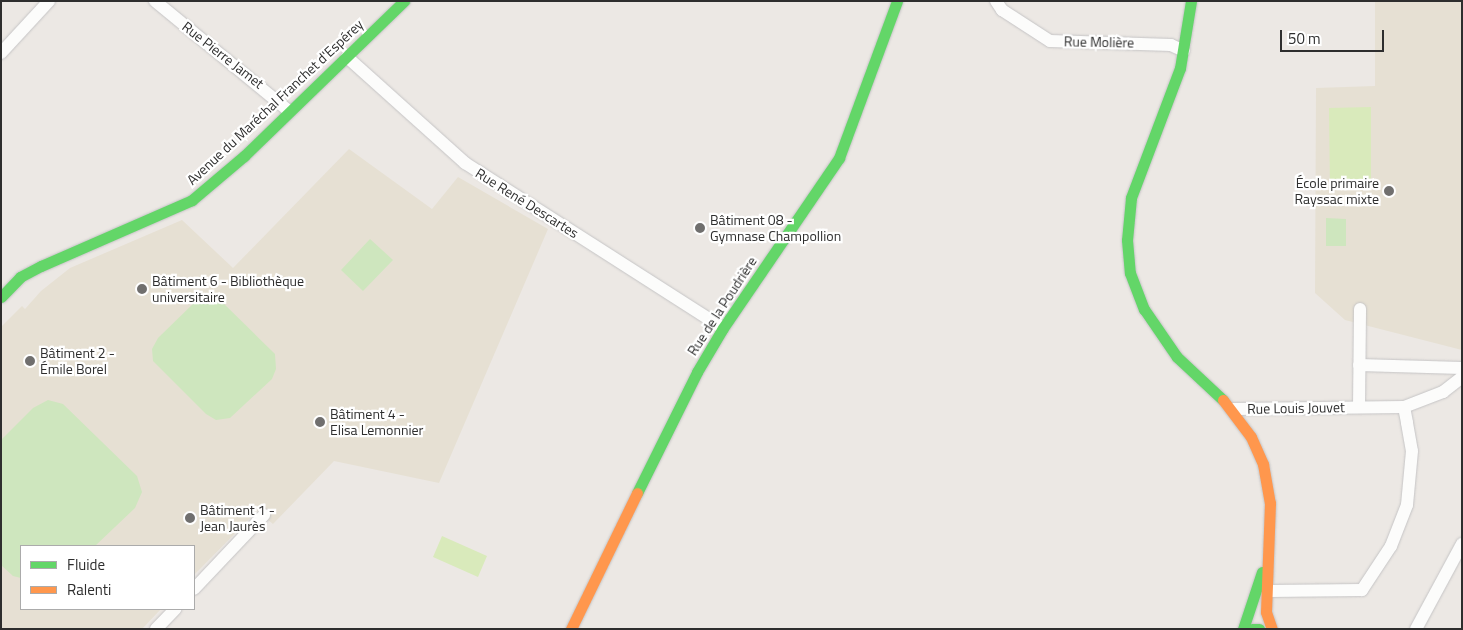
<!DOCTYPE html>
<meta charset="utf-8">
<style>
body{margin:0}
#map{position:relative;width:1463px;height:630px;overflow:hidden;background:#ece8e4;font-family:"Titillium Web",sans-serif}
div>[style]{position:absolute}
.education>*{inset:0;background:#e6e0d3}
.green>*{inset:0;background:#cee6be}
.pitch>*{inset:0;background:#d9eabb}
.roads{filter:drop-shadow(0 0 1px #c5c4c5) drop-shadow(0 0 1px #c5c4c5)}
.street>*{height:12px;margin:-6px;padding:0 6px;transform-origin:6px;border-radius:6px;background:#fcfcfb}
.fast>*{height:11px;margin:-5.5px;padding:0 5.5px;transform-origin:5.5px;border-radius:5.5px;background:#63d668}
.slow>*{height:11px;margin:-5.5px;padding:0 5.5px;transform-origin:5.5px;border-radius:5.5px;background:#ff974d}
.dots>*{width:14px;height:14px;translate:-50% -50%;box-sizing:border-box;border:2px solid #fff;border-radius:50%}
span{translate:-50% -50%;white-space:nowrap;text-align:center;line-height:1.15;-webkit-text-stroke:4.5px #fff;paint-order:stroke}
.street-label{font-size:14px;color:#2e2e2e}
.poi-label{font-size:14px;color:#2e2e2e}
.right{translate:-100% -50%;text-align:right}
.left{translate:0 -50%;text-align:left}
.frame{position:absolute;inset:0;border:2px solid #2e2e2e;pointer-events:none}
.legend{position:absolute;left:20px;top:545px;width:175px;height:65px;box-sizing:border-box;background:#fff;border:1px solid #ababab;margin:0;padding:6px 9px;list-style:none;font-size:15px;color:#2e2e2e}
.legend li{display:flex;align-items:center;gap:10px;height:25px}
.legend b{width:25px;border:1px solid #ababab}
.scale{position:absolute;left:1280px;top:30px;width:104px;height:22px;box-sizing:border-box;border:2px solid #2e2e2e;border-top:0;padding-left:6px;font-size:15px;line-height:18px;white-space:nowrap;color:#2e2e2e;-webkit-text-stroke:4px #fff;paint-order:stroke}
</style>
<div id="map">
<div class="education">
<i style="clip-path:polygon(1375px 1px,1462px 1px,1462px 350px,1345px 320px,1315px 293px,1316px 88px,1375px 86px)"></i>
<i style="clip-path:polygon(349px 149px,432px 209px,458px 177px,548px 229px,439px 483px,334px 461px,273px 524px,257px 511px,194px 575px,194px 546px,21px 546px,21px 609px,161px 609px,142px 629px,1px 629px,1px 327px,22px 306px,25px 309px,41px 291px,70px 268px,182px 220px,233px 268px)"></i>
</div>
<div class="green">
<i style="clip-path:polygon(1326px 218px,1346px 219px,1346px 246px,1326px 246px)"></i>
<i style="clip-path:polygon(370px 239px,393px 260px,363px 291px,341px 270px)"></i>
<i style="clip-path:polygon(208px 297px,219px 299px,275px 354px,276px 369px,272px 379px,230px 418px,216px 420px,206px 414px,153px 361px,152px 349px,158px 338px,197px 300px)"></i>
<i style="clip-path:polygon(48px 400px,63px 404px,137px 476px,142px 492px,135px 508px,95px 546px,21px 546px,21px 578px,13px 576px,1px 565px,1px 440px,33px 408px)"></i>
</div>
<div class="pitch">
<i style="clip-path:polygon(1371px 107px,1371px 190px,1330px 190px,1329px 108px)"></i>
<i style="clip-path:polygon(442px 536px,487px 556px,478px 577px,433px 557px)"></i>
</div>
<div class="roads">
<div class="street">
<i style="left:155px;top:1px;width:173px;rotate:39.4deg"></i>
<i style="left:996px;top:1px;width:11px;rotate:56deg"></i>
<i style="left:1002px;top:10px;width:57px;rotate:32.9deg"></i>
<i style="left:1050px;top:41px;width:121px;rotate:1.9deg"></i>
<i style="left:1171px;top:45px;width:14px;rotate:25deg"></i>
<i style="left:1px;top:53px;width:71px;rotate:-47.3deg"></i>
<i style="left:347px;top:57px;width:159px;rotate:41.9deg"></i>
<i style="left:465px;top:163px;width:306px;rotate:32.6deg"></i>
<i style="left:1359px;top:365px;width:103px;rotate:1.7deg"></i>
<i style="left:1359px;top:407px;width:98px;rotate:-89.4deg"></i>
<i style="left:1404px;top:407px;width:42px;rotate:-21deg"></i>
<i style="left:1443px;top:392px;width:24px;rotate:-38deg"></i>
<i style="left:1233px;top:409px;width:171px;rotate:-0.7deg"></i>
<i style="left:1404px;top:407px;width:16px;rotate:79deg"></i>
<i style="left:1407px;top:423px;width:28px;rotate:80deg"></i>
<i style="left:1412px;top:451px;width:54px;rotate:95.3deg"></i>
<i style="left:1407px;top:505px;width:44px;rotate:111.3deg"></i>
<i style="left:1391px;top:546px;width:53px;rotate:123.4deg"></i>
<i style="left:1362px;top:590px;width:93px;rotate:179.4deg"></i>
<i style="left:194px;top:589px;width:102px;rotate:-46.6deg"></i>
<i style="left:156px;top:629px;width:28px;rotate:-46deg"></i>
<i style="left:1416px;top:629px;width:97px;rotate:-61.6deg"></i>
</div>
<div class="fast">
<i style="left:1191px;top:1px;width:68px;rotate:99.3deg"></i>
<i style="left:1180px;top:68px;width:139px;rotate:110.7deg"></i>
<i style="left:1131px;top:198px;width:42px;rotate:95.4deg"></i>
<i style="left:1127px;top:240px;width:33px;rotate:85deg"></i>
<i style="left:1130px;top:273px;width:39px;rotate:69deg"></i>
<i style="left:1144px;top:309px;width:58px;rotate:55.5deg"></i>
<i style="left:1177px;top:357px;width:63px;rotate:43.1deg"></i>
<i style="left:1px;top:297px;width:28px;rotate:-46deg"></i>
<i style="left:20px;top:277px;width:24px;rotate:-28deg"></i>
<i style="left:41px;top:266px;width:165px;rotate:-23.6deg"></i>
<i style="left:192px;top:200px;width:68px;rotate:-40.2deg"></i>
<i style="left:244px;top:156px;width:223px;rotate:-44.1deg"></i>
<i style="left:637px;top:493px;width:135px;rotate:-63.6deg"></i>
<i style="left:697px;top:372px;width:51px;rotate:-59.4deg"></i>
<i style="left:723px;top:328px;width:206px;rotate:-55.7deg"></i>
<i style="left:839px;top:158px;width:167px;rotate:-69.7deg"></i>
<i style="left:1243px;top:629px;width:60px;rotate:-71.6deg"></i>
<i style="left:1252px;top:629px;width:7px"></i>
</div>
<div class="slow">
<i style="left:1223px;top:400px;width:46px;rotate:52.9deg"></i>
<i style="left:1251px;top:437px;width:30px;rotate:66deg"></i>
<i style="left:1263px;top:464px;width:40px;rotate:80deg"></i>
<i style="left:1270px;top:503px;width:109px;rotate:92.1deg"></i>
<i style="left:1266px;top:612px;width:18px;rotate:71deg"></i>
<i style="left:571px;top:629px;width:151px;rotate:-64.1deg"></i>
</div>
</div>
<div class="dots">
<i style="left:1389px;top:191px;background:#706f6e"></i>
<i style="left:700px;top:228px;background:#706f6e"></i>
<i style="left:142px;top:289px;background:#706f6e"></i>
<i style="left:30px;top:361px;background:#706f6e"></i>
<i style="left:320px;top:422px;background:#706f6e"></i>
<i style="left:190px;top:518px;background:#706f6e"></i>
</div>
<div class="street-label">
<span style="left:1099px;top:42px;rotate:1deg">Rue Molière</span>
<span style="left:223px;top:55px;rotate:38deg">Rue Pierre Jamet</span>
<span style="left:275px;top:102px;rotate:-43deg">Avenue du Maréchal Franchet d'Espérey</span>
<span style="left:527px;top:203px;rotate:32deg">Rue René Descartes</span>
<span style="left:722px;top:306px;rotate:-57deg">Rue de la Poudrière</span>
<span style="left:1296px;top:408px;rotate:-1deg">Rue Louis Jouvet</span>
</div>
<div class="poi-label">
<span class="right" style="left:1379px;top:191px">École primaire<br>Rayssac mixte</span>
<span class="left" style="left:710px;top:228px">Bâtiment 08 -<br>Gymnase Champollion</span>
<span class="left" style="left:152px;top:289px">Bâtiment 6 - Bibliothèque<br>universitaire</span>
<span class="left" style="left:40px;top:361px">Bâtiment 2 -<br>Émile Borel</span>
<span class="left" style="left:330px;top:422px">Bâtiment 4 -<br>Elisa Lemonnier</span>
<span class="left" style="left:200px;top:518px">Bâtiment 1 -<br>Jean Jaurès</span>
</div>
<div class="frame"></div>
<ul class="legend">
<li><b style="height:6px;background:#63d668"></b>Fluide</li>
<li><b style="height:6px;background:#ff974d"></b>Ralenti</li>
</ul>
<div class="scale">50 m</div>
</div>
